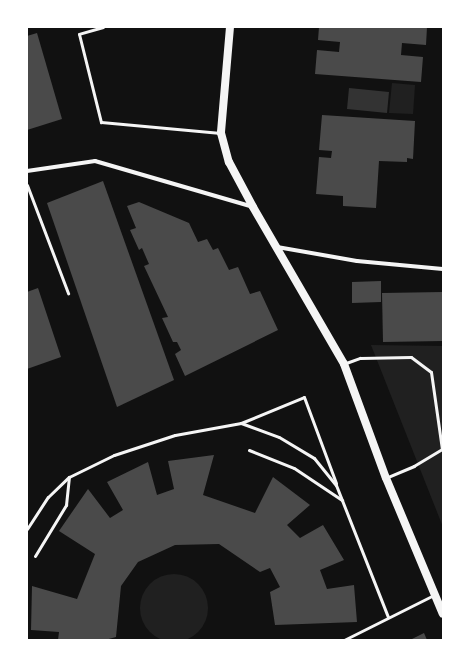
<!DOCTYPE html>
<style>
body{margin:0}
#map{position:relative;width:470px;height:667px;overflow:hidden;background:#111;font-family:Overpass,sans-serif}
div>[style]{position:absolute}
.green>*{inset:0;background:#202020}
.round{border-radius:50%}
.water>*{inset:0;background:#333}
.building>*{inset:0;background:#4a4a4a}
.service>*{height:3px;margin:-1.5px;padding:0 1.5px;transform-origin:1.5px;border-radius:1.5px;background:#f5f5f5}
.minor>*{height:4px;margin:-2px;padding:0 2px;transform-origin:2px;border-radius:2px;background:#f5f5f5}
.secondary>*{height:8px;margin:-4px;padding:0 4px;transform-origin:4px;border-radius:4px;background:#f5f5f5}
span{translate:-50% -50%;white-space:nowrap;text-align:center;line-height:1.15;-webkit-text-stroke:3px #fff;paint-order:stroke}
.frame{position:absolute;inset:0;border:28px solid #fff;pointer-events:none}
</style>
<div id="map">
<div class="green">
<i style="clip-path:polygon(392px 83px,415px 85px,413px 114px,389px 113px)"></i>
<i style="clip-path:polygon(371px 345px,443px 346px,443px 527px)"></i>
<i class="round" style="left:140px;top:574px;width:68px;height:68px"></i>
</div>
<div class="water">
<i style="clip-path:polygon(349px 88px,389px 92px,387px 113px,347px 109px)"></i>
</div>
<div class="building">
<i style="clip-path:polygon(319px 27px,427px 27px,426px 45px,402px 43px,401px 55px,423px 57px,421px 82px,315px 74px,317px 50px,339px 52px,340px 42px,318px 40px)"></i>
<i style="clip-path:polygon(37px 33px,62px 119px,27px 130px,27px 36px)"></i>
<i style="clip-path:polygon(322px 115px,415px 121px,413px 159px,407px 158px,407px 162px,379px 161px,376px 208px,343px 206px,343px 196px,316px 194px,319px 157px,331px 158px,332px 151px,319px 150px)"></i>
<i style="clip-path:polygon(103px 181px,174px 380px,117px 407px,47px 203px)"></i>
<i style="clip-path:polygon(139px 202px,189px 223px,198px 242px,207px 239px,213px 250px,218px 248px,229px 270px,238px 267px,250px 294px,260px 291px,278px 330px,185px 376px,175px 354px,181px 350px,177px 342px,173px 342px,162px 318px,168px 317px,144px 266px,149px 264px,142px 248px,139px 250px,130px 230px,136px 228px,127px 206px)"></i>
<i style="clip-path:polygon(381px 281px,381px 302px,352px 303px,352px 282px)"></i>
<i style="clip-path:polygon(38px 288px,61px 357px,27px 369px,27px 292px)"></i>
<i style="clip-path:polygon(443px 292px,443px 341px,383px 342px,382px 293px)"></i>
<i style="clip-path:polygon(214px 455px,203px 495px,255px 513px,273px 477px,310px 505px,287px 525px,300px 538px,323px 525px,344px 560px,320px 570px,327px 589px,354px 585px,357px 622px,275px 625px,270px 592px,280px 587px,270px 568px,260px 572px,219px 544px,175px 545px,138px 562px,121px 586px,116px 637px,105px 640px,58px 640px,59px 632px,31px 630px,32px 586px,77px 599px,95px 554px,59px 531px,88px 489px,110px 518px,123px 510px,107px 482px,148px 462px,157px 495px,174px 489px,168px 461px)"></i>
<i style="clip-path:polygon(424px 633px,427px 640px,410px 640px)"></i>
</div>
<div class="service">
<i style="left:103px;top:27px;width:25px;rotate:164deg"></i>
<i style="left:79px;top:34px;width:91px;rotate:76deg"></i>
<i style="left:101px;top:122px;width:120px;rotate:5.3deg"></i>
<i style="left:27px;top:185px;width:116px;rotate:69.2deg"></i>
<i style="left:346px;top:363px;width:15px;rotate:-20deg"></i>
<i style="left:360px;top:358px;width:51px;rotate:-1.1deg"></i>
<i style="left:411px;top:357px;width:25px;rotate:37deg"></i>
<i style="left:431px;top:372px;width:78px;rotate:81.9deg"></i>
<i style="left:442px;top:449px;width:33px;rotate:149deg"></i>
<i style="left:414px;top:466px;width:30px;rotate:157deg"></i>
<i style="left:241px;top:423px;width:68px;rotate:-22.4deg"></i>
<i style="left:304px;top:397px;width:92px;rotate:69.6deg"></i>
<i style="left:249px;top:450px;width:48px;rotate:21.8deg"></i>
<i style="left:294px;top:468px;width:58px;rotate:33.7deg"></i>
<i style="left:27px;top:529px;width:38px;rotate:-57deg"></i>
<i style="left:48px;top:497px;width:29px;rotate:-44deg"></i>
<i style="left:69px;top:477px;width:50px;rotate:-26.1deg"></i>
<i style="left:114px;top:455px;width:64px;rotate:-18.2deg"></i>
<i style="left:175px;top:435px;width:67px;rotate:-10.3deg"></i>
<i style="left:241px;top:423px;width:40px;rotate:20.2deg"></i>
<i style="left:279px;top:437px;width:41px;rotate:31deg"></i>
<i style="left:314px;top:458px;width:35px;rotate:51deg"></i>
<i style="left:336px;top:485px;width:142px;rotate:68.5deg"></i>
<i style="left:35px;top:556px;width:60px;rotate:-58.7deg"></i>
<i style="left:66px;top:505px;width:28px;rotate:-84deg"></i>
<i style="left:344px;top:640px;width:101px;rotate:-26.6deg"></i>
</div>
<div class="minor">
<i style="left:27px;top:171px;width:69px;rotate:-8.4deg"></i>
<i style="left:95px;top:161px;width:165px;rotate:16.2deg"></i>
<i style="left:277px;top:247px;width:81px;rotate:9.9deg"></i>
<i style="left:357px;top:261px;width:86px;rotate:5.3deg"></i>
</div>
<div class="secondary">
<i style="left:230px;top:27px;width:106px;rotate:94.9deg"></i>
<i style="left:221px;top:133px;width:30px;rotate:75deg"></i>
<i style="left:229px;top:162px;width:51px;rotate:61.9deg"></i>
<i style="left:253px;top:207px;width:181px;rotate:59.9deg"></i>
<i style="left:344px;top:364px;width:121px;rotate:69.8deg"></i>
<i style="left:386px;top:478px;width:147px;rotate:67.3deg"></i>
</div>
<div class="frame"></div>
</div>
